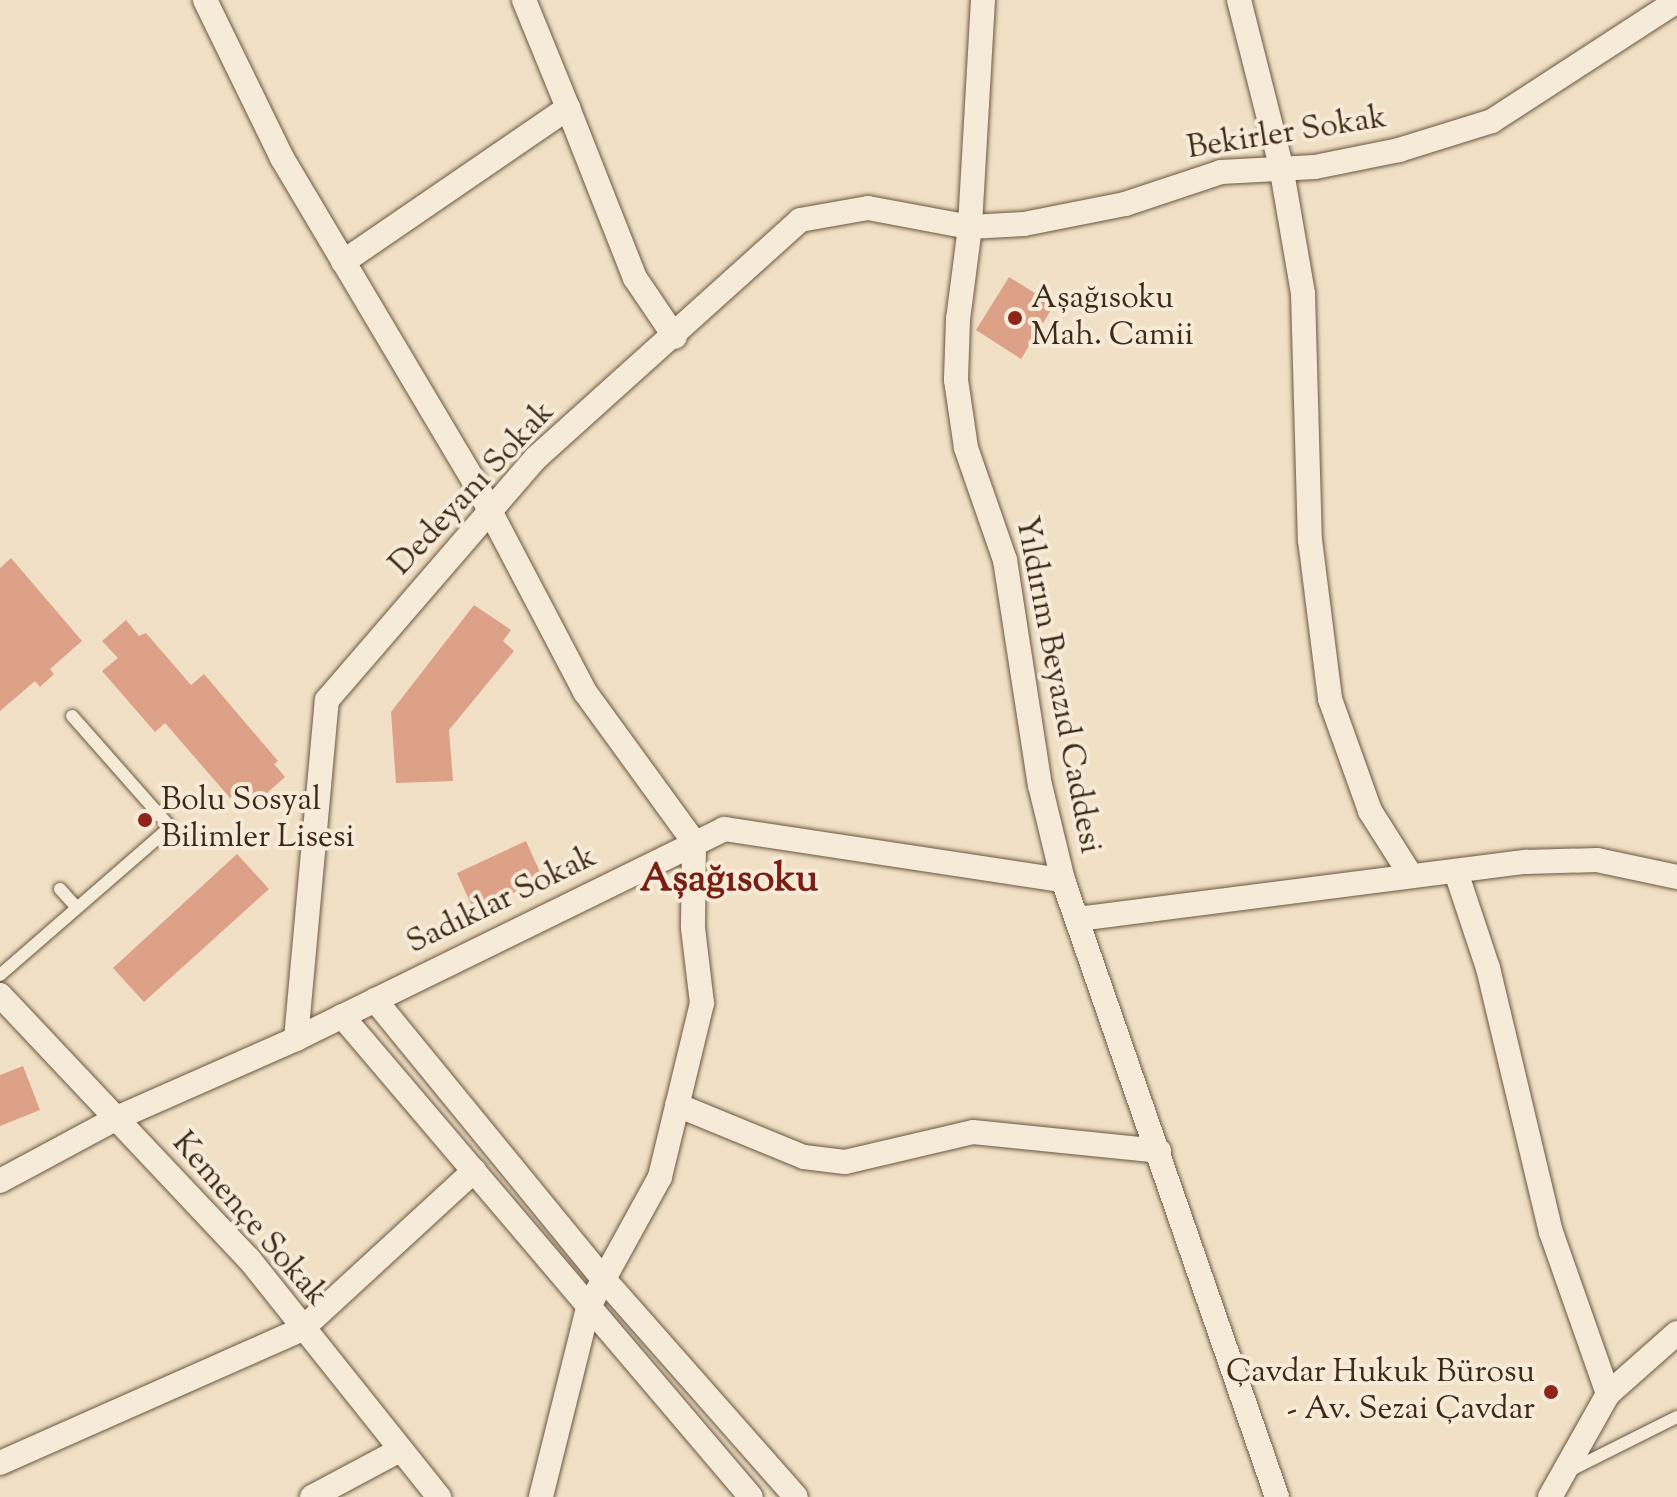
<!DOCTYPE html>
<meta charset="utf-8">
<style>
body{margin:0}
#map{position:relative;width:1677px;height:1497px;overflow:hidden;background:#f1e0c5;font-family:"Sorts Mill Goudy",serif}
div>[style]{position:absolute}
.building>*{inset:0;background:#dca186}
.roads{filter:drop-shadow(0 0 2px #6c5742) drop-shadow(0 0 2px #6c5742)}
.service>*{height:12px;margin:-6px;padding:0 6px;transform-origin:6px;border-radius:6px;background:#f6ebd9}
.minor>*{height:24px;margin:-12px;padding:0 12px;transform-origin:12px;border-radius:12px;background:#f6ebd9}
.dots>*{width:22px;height:22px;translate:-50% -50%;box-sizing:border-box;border:4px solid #f6ebd9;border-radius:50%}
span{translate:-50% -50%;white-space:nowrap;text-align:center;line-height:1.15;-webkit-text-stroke:8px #f6ebd9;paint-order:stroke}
.street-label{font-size:32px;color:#3f2917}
.poi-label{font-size:32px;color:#3f2917}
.left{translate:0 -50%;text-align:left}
.right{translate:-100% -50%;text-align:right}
.district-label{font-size:40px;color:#7a1f14;font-weight:700}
</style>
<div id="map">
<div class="building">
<i style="clip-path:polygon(1009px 277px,1054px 305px,1021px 359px,976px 330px)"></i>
<i style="clip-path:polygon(11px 558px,82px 641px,50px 669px,54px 674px,40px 687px,35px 681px,0 711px,0 568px)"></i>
<i style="clip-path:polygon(474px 605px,511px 630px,503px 641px,514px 651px,449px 730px,453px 781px,396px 783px,391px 712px)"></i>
<i style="clip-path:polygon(126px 620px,139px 636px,146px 633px,191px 685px,204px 674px,278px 761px,274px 764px,285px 777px,258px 801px,244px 785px,230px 798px,165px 723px,155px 732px,102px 671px,118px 658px,102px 641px)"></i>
<i style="clip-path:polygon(526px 841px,543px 879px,474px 911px,457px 873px)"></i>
<i style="clip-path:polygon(237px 854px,269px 889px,144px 1002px,113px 968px)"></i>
<i style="clip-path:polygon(23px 1066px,40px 1110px,0 1126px,0 1075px)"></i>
</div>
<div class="roads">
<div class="service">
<i style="left:60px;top:889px;width:25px;rotate:48deg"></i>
<i style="left:0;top:975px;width:225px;rotate:-41deg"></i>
<i style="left:170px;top:827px;width:148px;rotate:-131.4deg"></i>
<i style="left:1569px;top:1471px;width:121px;rotate:-26.6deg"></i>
</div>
<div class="minor">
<i style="left:205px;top:0;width:176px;rotate:64deg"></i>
<i style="left:282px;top:158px;width:386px;rotate:59.3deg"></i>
<i style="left:479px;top:490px;width:228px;rotate:62.3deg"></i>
<i style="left:585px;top:692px;width:185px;rotate:54deg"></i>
<i style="left:694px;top:842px;width:86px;rotate:90.7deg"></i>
<i style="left:693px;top:928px;width:76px;rotate:83.2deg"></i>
<i style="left:702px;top:1003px;width:179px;rotate:103.6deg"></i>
<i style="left:660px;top:1177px;width:149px;rotate:118.8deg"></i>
<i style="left:588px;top:1308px;width:195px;rotate:104deg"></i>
<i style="left:524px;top:0;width:117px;rotate:67.8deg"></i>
<i style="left:983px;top:0;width:227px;rotate:93.3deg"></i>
<i style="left:970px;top:227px;width:93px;rotate:97.4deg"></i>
<i style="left:958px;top:319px;width:61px;rotate:91.9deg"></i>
<i style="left:956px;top:380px;width:69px;rotate:81.6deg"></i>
<i style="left:966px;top:448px;width:119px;rotate:70.8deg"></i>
<i style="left:1005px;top:560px;width:228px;rotate:81.2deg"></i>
<i style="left:1040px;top:785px;width:98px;rotate:76.4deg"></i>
<i style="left:1063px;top:880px;width:653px;rotate:70.87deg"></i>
<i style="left:1239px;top:0;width:171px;rotate:75.8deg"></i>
<i style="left:1281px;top:166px;width:130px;rotate:80.2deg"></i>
<i style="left:1303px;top:294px;width:246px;rotate:88.4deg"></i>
<i style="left:1310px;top:540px;width:160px;rotate:82.8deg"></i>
<i style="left:1330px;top:699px;width:119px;rotate:70.3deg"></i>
<i style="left:1370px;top:811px;width:75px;rotate:57.6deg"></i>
<i style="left:343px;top:262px;width:273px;rotate:-34.4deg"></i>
<i style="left:568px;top:108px;width:183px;rotate:68.5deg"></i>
<i style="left:635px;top:278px;width:71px;rotate:55.9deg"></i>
<i style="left:1456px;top:872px;width:101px;rotate:71.6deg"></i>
<i style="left:1488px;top:968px;width:271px;rotate:76.6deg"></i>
<i style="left:1551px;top:1232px;width:172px;rotate:70.6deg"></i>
<i style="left:1078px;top:919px;width:452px;rotate:-7.3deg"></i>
<i style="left:1526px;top:862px;width:71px;rotate:-1.6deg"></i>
<i style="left:1597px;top:860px;width:82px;rotate:12deg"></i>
<i style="left:0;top:995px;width:363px;rotate:46.7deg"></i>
<i style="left:249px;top:1259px;width:305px;rotate:51.4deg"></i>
<i style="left:375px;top:1000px;width:358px;rotate:50.7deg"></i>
<i style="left:602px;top:1277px;width:293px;rotate:48.6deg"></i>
<i style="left:342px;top:1016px;width:631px;rotate:49.63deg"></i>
<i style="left:296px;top:1039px;width:340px;rotate:-84.8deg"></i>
<i style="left:327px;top:700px;width:320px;rotate:-49.2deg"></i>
<i style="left:536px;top:458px;width:355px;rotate:-42deg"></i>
<i style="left:800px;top:220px;width:69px;rotate:-10deg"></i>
<i style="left:868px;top:208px;width:104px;rotate:10.6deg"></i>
<i style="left:970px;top:227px;width:54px;rotate:-3.2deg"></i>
<i style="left:1024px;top:224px;width:103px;rotate:-11.2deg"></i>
<i style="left:1125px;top:204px;width:101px;rotate:-18.4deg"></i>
<i style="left:1221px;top:172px;width:94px;rotate:-3deg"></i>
<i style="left:1315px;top:167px;width:86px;rotate:-11.4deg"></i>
<i style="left:1399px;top:150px;width:97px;rotate:-17.3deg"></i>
<i style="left:1492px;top:121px;width:221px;rotate:-33deg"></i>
<i style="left:677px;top:1105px;width:137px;rotate:22.3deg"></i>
<i style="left:804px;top:1157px;width:41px;rotate:7deg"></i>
<i style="left:845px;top:1162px;width:131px;rotate:-13.2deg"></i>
<i style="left:973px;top:1132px;width:187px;rotate:5.8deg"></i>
<i style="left:0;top:1181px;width:133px;rotate:-28.3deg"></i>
<i style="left:117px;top:1118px;width:196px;rotate:-23.8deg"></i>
<i style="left:296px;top:1039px;width:477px;rotate:-26.1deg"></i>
<i style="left:724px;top:829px;width:343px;rotate:8.6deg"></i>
<i style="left:0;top:1463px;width:330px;rotate:-23.9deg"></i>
<i style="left:302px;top:1329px;width:234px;rotate:-42.6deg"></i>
<i style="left:312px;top:1497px;width:100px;rotate:-28.1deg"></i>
<i style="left:1550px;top:1497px;width:118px;rotate:-60.6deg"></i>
<i style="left:1608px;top:1394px;width:92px;rotate:-41.5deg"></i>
</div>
</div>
<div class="dots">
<i style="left:1015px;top:318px;background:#8f2418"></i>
<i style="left:145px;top:820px;background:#8f2418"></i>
<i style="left:1551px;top:1392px;background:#8f2418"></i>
</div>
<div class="street-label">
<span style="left:1287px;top:134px;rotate:-9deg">Bekirler Sokak</span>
<span style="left:473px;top:489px;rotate:-47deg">Dedeyanı Sokak</span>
<span style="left:1057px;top:685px;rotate:79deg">Yıldırım Beyazıd Caddesi</span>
<span style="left:502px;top:901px;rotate:-26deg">Sadıklar Sokak</span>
<span style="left:249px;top:1220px;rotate:49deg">Kemençe Sokak</span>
</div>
<div class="poi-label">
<span class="left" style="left:1031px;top:318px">Aşağısoku<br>Mah. Camii</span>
<span class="left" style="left:161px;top:820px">Bolu Sosyal<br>Bilimler Lisesi</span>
<span class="right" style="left:1535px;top:1392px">Çavdar Hukuk Bürosu<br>- Av. Sezai Çavdar</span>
</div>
<div class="district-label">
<span style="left:729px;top:881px">Aşağısoku</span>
</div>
</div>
